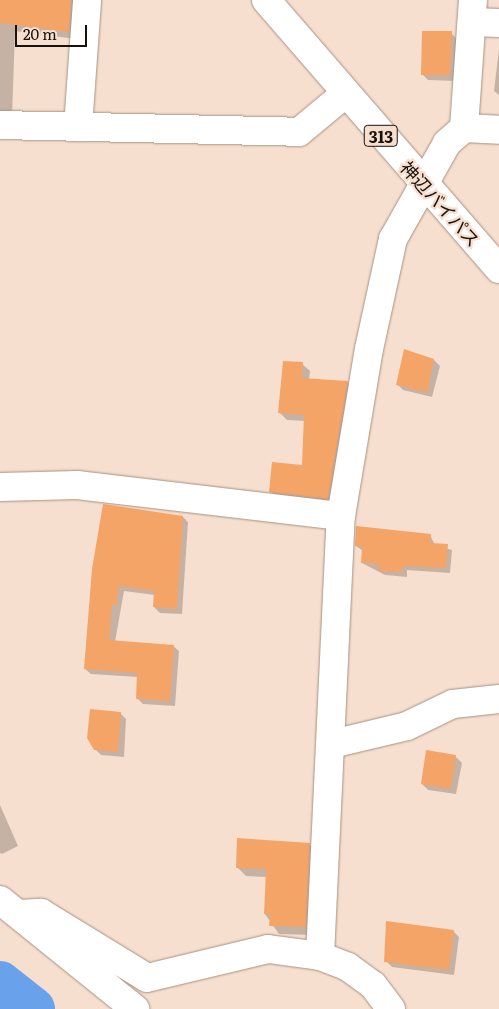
<!DOCTYPE html>
<meta charset="utf-8">
<style>
body{margin:0}
#map{position:relative;width:499px;height:1009px;overflow:hidden;background:#f7dfcf;font-family:Literata,"Noto Sans JP",serif}
div>[style]{position:absolute}
.shadow>*{inset:0;background:#0003}
.river>*{height:44px;margin:-22px;padding:0 22px;transform-origin:22px;border-radius:22px;background:#69a2eb}
.building>*{inset:0;background:#f4a466}
.roads{filter:drop-shadow(0 0 1px #a79283) drop-shadow(0 0 1px #a79283)}
.minor>*{height:28px;margin:-14px;padding:0 14px;transform-origin:14px;border-radius:14px;background:#fff}
.trunk>*{height:28px;margin:-14px;padding:0 14px;transform-origin:14px;border-radius:14px;background:#fff}
span{translate:-50% -50%;white-space:nowrap;text-align:center;line-height:1.15;-webkit-text-stroke:4.5px #f7dfcf;paint-order:stroke}
.shield-label span{padding:1px 4px;background:#f7dfcf;border:1px solid;border-radius:4px;-webkit-text-stroke-width:0}
.shield-label{font-size:16px;color:#19120c;font-weight:700}
.street-label{font-size:18px;color:#19120c}
.scale{position:absolute;left:15px;top:25px;width:72px;height:22px;box-sizing:border-box;border:2px solid #19120c;border-top:0;padding-left:6px;font-size:15px;line-height:18px;white-space:nowrap;color:#19120c;-webkit-text-stroke:4px #f7dfcf;paint-order:stroke}
</style>
<div id="map">
<div class="shadow">
<i style="clip-path:polygon(0 0,81px 0,76px 39px,15px 31px,12px 117px,0 118px)"></i>
<i style="clip-path:polygon(451px 33px,457px 39px,456px 81px,428px 80px,422px 74px)"></i>
<i style="clip-path:polygon(499px 49px,499px 95px,494px 91px)"></i>
<i style="clip-path:polygon(434px 360px,440px 366px,432px 397px,403px 390px,397px 384px)"></i>
<i style="clip-path:polygon(302px 364px,310px 371px,309px 380px,347px 382px,355px 390px,335px 506px,278px 499px,270px 491px,303px 466px,305px 421px,287px 420px,279px 412px)"></i>
<i style="clip-path:polygon(183px 517px,188px 522px,182px 614px,160px 613px,154px 607px,155px 595px,124px 591px,115px 642px,173px 646px,179px 651px,175px 706px,143px 704px,137px 698px,138px 677px,91px 674px,85px 669px,93px 569px)"></i>
<i style="clip-path:polygon(430px 535px,435px 545px,452px 550px,450px 573px,407px 570px,407px 577px,385px 575px,362px 563px,363px 551px,356px 546px)"></i>
<i style="clip-path:polygon(120px 713px,126px 719px,124px 757px,101px 755px,95px 749px)"></i>
<i style="clip-path:polygon(456px 757px,462px 763px,456px 794px,428px 790px,422px 784px)"></i>
<i style="clip-path:polygon(0 805px,18px 846px,2px 854px,0 853px)"></i>
<i style="clip-path:polygon(309px 844px,318px 853px,314px 935px,279px 934px,265px 914px,267px 877px,246px 876px,237px 867px)"></i>
<i style="clip-path:polygon(453px 931px,459px 937px,454px 975px,392px 967px,386px 961px)"></i>
</div>
<div class="river">
<i style="left:0;top:983px;width:42px;rotate:38.2deg"></i>
</div>
<div class="building">
<i style="clip-path:polygon(0 0,71px 0,69px 32px,0 23px)"></i>
<i style="clip-path:polygon(422px 31px,452px 31px,450px 75px,421px 75px)"></i>
<i style="clip-path:polygon(404px 349px,434px 359px,427px 392px,396px 385px)"></i>
<i style="clip-path:polygon(283px 361px,303px 362px,302px 378px,348px 381px,328px 499px,269px 492px,272px 462px,302px 465px,304px 415px,278px 413px)"></i>
<i style="clip-path:polygon(103px 504px,183px 516px,177px 609px,153px 607px,154px 591px,118px 586px,117px 605px,112px 604px,109px 640px,174px 645px,170px 701px,136px 699px,137px 673px,84px 669px,92px 569px)"></i>
<i style="clip-path:polygon(356px 526px,431px 534px,430px 543px,448px 544px,446px 568px,403px 566px,402px 572px,379px 571px,379px 564px,361px 563px,362px 546px,355px 546px)"></i>
<i style="clip-path:polygon(90px 709px,121px 712px,118px 752px,94px 750px,87px 738px)"></i>
<i style="clip-path:polygon(426px 750px,456px 755px,451px 789px,421px 784px)"></i>
<i style="clip-path:polygon(237px 838px,310px 843px,306px 927px,269px 926px,270px 915px,264px 914px,266px 869px,236px 868px)"></i>
<i style="clip-path:polygon(386px 921px,454px 930px,449px 970px,384px 962px)"></i>
</div>
<div class="roads">
<div class="minor">
<i style="left:473px;top:22px;width:26px;rotate:2deg"></i>
<i style="left:0;top:125px;width:299px;rotate:1.3deg"></i>
<i style="left:299px;top:132px;width:60px;rotate:-39.6deg"></i>
<i style="left:78px;top:127px;width:127px;rotate:-85.9deg"></i>
<i style="left:464px;top:128px;width:128px;rotate:-86deg"></i>
<i style="left:0;top:487px;width:77px;rotate:-1.5deg"></i>
<i style="left:77px;top:485px;width:266px;rotate:6.7deg"></i>
<i style="left:332px;top:744px;width:77px;rotate:-13.5deg"></i>
<i style="left:407px;top:726px;width:51px;rotate:-25.6deg"></i>
<i style="left:453px;top:704px;width:46px;rotate:-6.2deg"></i>
<i style="left:0;top:900px;width:174px;rotate:38.9deg"></i>
<i style="left:19px;top:914px;width:22px;rotate:-3deg"></i>
<i style="left:41px;top:913px;width:124px;rotate:31.5deg"></i>
<i style="left:147px;top:978px;width:124px;rotate:-13.5deg"></i>
<i style="left:268px;top:949px;width:52px;rotate:7.7deg"></i>
<i style="left:320px;top:956px;width:30px;rotate:21deg"></i>
<i style="left:348px;top:967px;width:31px;rotate:36deg"></i>
<i style="left:373px;top:985px;width:30px;rotate:53deg"></i>
<i style="left:320px;top:956px;width:441px;rotate:-87.3deg"></i>
<i style="left:341px;top:516px;width:169px;rotate:-80.5deg"></i>
<i style="left:369px;top:349px;width:113px;rotate:-77.7deg"></i>
<i style="left:393px;top:239px;width:110px;rotate:-60.6deg"></i>
<i style="left:447px;top:143px;width:23px;rotate:-41deg"></i>
<i style="left:464px;top:128px;width:35px;rotate:3deg"></i>
</div>
<div class="trunk">
<i style="left:266px;top:0;width:356px;rotate:49.1deg"></i>
</div>
</div>
<div class="shield-label">
<span style="left:381px;top:136px">313</span>
</div>
<div class="street-label">
<span style="left:440px;top:204px;rotate:48deg">神辺バイパス</span>
</div>
<div class="scale">20 m</div>
</div>
